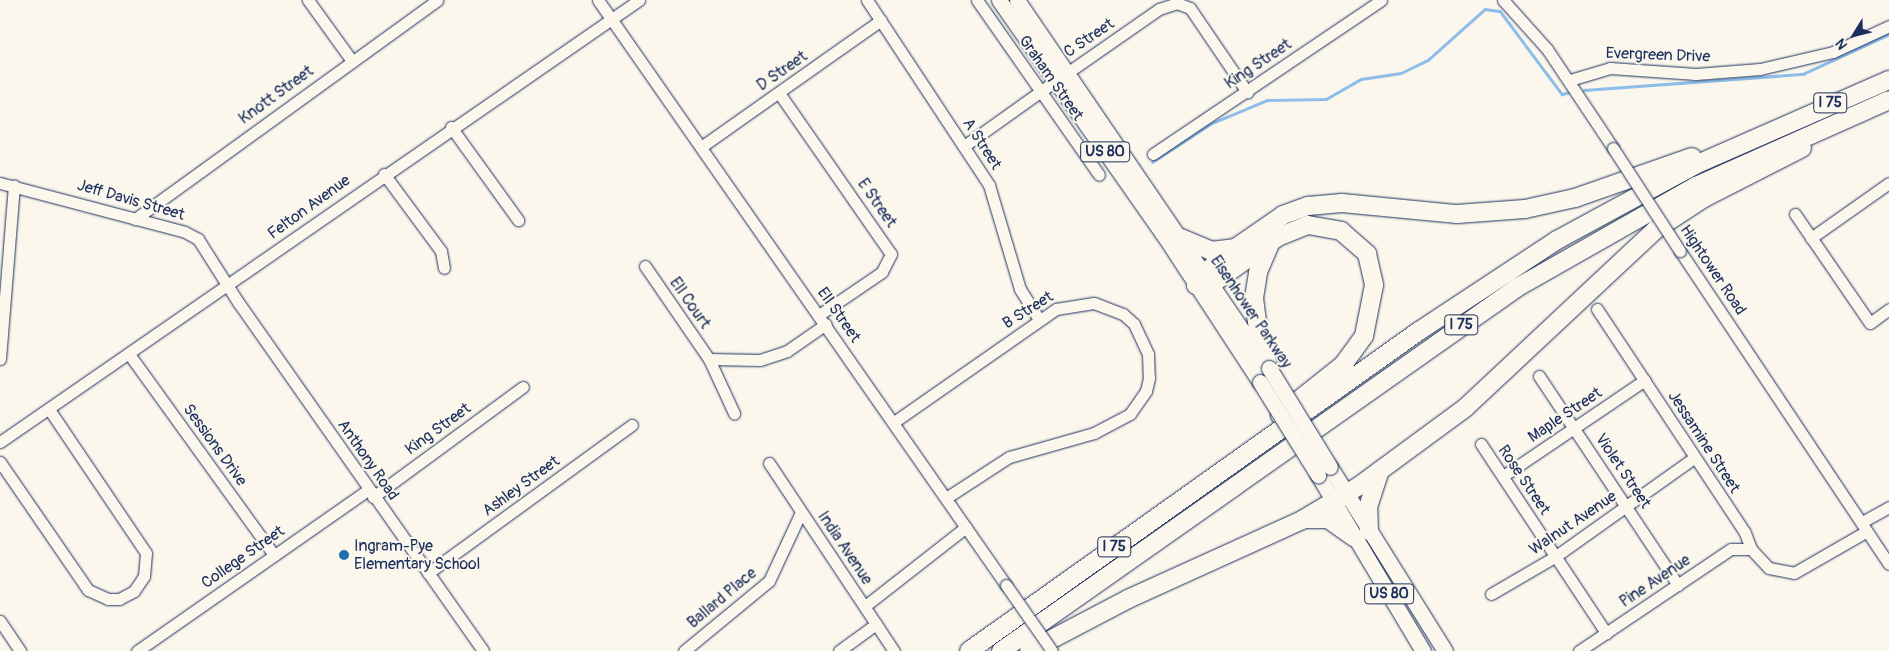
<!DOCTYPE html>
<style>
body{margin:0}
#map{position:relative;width:1889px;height:651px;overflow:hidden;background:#fbf7ec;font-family:Pangolin,sans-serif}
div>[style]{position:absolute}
.stream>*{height:2.5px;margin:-1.25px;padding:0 1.25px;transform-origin:1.25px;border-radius:1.25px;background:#8dbde8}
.roads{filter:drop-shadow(0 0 1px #1b2f5e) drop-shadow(0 0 1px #1b2f5e)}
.minor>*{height:11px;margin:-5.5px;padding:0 5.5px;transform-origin:5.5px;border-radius:5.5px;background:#fbf7ec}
.major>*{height:15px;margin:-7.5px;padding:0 7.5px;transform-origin:7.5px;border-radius:7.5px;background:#fbf7ec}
.highway>*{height:18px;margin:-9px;padding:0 9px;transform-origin:9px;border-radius:9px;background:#fbf7ec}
.bridges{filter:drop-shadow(0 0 1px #1b2f5e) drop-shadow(0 0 1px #1b2f5e)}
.minor-bridge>*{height:11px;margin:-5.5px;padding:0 5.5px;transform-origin:5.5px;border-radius:5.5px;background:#fbf7ec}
.major-bridge>*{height:15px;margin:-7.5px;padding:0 7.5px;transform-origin:7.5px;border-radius:7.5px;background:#fbf7ec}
.dots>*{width:14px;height:14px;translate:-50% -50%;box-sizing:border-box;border:2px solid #fbf7ec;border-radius:50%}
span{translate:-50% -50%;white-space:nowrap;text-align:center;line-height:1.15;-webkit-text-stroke:4px #fbf7ec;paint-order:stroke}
.shield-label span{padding:1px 4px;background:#fbf7ec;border:1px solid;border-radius:4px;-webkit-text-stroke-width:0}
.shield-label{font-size:15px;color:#1b2f5e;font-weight:700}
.street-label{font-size:16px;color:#1b2f5e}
.poi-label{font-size:16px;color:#1b2f5e}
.left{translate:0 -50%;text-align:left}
.north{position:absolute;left:1829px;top:10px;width:50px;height:50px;-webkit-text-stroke:4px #fbf7ec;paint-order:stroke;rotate:234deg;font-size:14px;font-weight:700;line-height:20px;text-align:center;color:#1b2f5e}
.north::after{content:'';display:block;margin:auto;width:18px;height:22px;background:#1b2f5e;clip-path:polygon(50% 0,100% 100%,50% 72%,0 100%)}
</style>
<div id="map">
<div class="stream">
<i style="left:1584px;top:90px;width:220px;rotate:-4.2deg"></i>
<i style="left:1803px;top:74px;width:95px;rotate:-24.9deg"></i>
<i style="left:1152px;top:162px;width:69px;rotate:-33.2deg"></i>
<i style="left:1210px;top:124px;width:62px;rotate:-22.8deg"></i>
<i style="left:1267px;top:100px;width:59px;rotate:-1deg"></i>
<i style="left:1326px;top:99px;width:40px;rotate:-29.7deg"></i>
<i style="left:1361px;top:79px;width:40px;rotate:-8.5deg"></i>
<i style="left:1401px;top:73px;width:30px;rotate:-26deg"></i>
<i style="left:1428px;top:60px;width:76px;rotate:-41.8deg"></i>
<i style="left:1485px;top:9px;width:15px;rotate:8deg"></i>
<i style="left:1500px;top:11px;width:104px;rotate:53.2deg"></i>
<i style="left:1562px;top:94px;width:8px;rotate:-14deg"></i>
</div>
<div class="roads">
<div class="minor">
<i style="left:308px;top:0;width:75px;rotate:54.2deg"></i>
<i style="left:598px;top:0;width:713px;rotate:55.11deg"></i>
<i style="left:867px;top:0;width:222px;rotate:56.6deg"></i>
<i style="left:989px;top:185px;width:109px;rotate:73.4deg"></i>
<i style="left:1020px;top:289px;width:36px;rotate:58deg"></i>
<i style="left:977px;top:0;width:213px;rotate:55.1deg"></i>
<i style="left:1503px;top:0;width:66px;rotate:48.1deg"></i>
<i style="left:1547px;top:49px;width:119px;rotate:56.3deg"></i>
<i style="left:1061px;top:71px;width:6px;rotate:18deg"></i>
<i style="left:1067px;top:73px;width:112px;rotate:-34.8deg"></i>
<i style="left:1159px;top:9px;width:19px;rotate:-18deg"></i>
<i style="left:1177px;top:3px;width:14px;rotate:21deg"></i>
<i style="left:1190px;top:8px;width:102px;rotate:55.8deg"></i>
<i style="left:1570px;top:80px;width:42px;rotate:-16.7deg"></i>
<i style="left:1610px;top:68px;width:86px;rotate:4deg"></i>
<i style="left:1696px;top:74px;width:64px;rotate:-4.5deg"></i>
<i style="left:1760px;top:69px;width:75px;rotate:-13.1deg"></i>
<i style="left:1833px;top:52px;width:62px;rotate:-24.9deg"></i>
<i style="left:779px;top:93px;width:196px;rotate:55.2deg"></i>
<i style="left:891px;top:254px;width:20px;rotate:117deg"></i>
<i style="left:882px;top:272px;width:76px;rotate:145.7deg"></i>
<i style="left:451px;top:127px;width:115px;rotate:54.2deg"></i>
<i style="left:964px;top:146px;width:112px;rotate:-35.5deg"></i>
<i style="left:1055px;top:81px;width:6px;rotate:9deg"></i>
<i style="left:701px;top:147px;width:220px;rotate:-35.2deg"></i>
<i style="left:1153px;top:154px;width:275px;rotate:-34deg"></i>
<i style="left:384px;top:174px;width:96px;rotate:53.5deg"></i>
<i style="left:441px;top:251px;width:17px;rotate:80deg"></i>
<i style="left:0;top:183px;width:191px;rotate:14.8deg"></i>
<i style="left:185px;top:232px;width:15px;rotate:28deg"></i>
<i style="left:198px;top:239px;width:75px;rotate:57.6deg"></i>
<i style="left:238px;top:302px;width:426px;rotate:54.9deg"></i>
<i style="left:1795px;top:214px;width:132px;rotate:55.5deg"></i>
<i style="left:1870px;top:323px;width:24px;rotate:-36deg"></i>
<i style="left:135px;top:219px;width:373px;rotate:-35.9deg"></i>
<i style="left:1811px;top:238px;width:95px;rotate:-35.2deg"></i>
<i style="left:1680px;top:251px;width:376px;rotate:56.3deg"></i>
<i style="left:645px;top:266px;width:113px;rotate:55.5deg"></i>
<i style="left:709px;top:359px;width:51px;rotate:1.1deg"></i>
<i style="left:760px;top:360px;width:28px;rotate:-18deg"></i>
<i style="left:787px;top:351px;width:47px;rotate:-34.7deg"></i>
<i style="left:1597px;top:309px;width:268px;rotate:56.5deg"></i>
<i style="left:1745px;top:533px;width:17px;rotate:69deg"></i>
<i style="left:1751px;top:549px;width:26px;rotate:47deg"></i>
<i style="left:1769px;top:568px;width:25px;rotate:11deg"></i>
<i style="left:1794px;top:573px;width:84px;rotate:-29.9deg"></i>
<i style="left:129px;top:354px;width:248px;rotate:54.2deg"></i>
<i style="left:0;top:359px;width:174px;rotate:-85.4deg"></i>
<i style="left:709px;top:359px;width:60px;rotate:65.2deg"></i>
<i style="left:1539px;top:376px;width:251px;rotate:56.4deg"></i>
<i style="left:894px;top:422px;width:198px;rotate:-34.9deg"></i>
<i style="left:1056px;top:309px;width:38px;rotate:-9deg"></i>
<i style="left:1094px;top:303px;width:31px;rotate:21deg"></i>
<i style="left:1123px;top:314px;width:15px;rotate:42deg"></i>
<i style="left:1134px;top:324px;width:33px;rotate:65deg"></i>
<i style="left:1148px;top:354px;width:24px;rotate:88deg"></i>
<i style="left:1149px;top:378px;width:13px;rotate:103deg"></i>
<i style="left:1146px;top:391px;width:28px;rotate:125deg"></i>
<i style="left:1130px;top:414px;width:41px;rotate:152.2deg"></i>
<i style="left:1094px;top:433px;width:88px;rotate:164.2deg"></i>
<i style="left:1009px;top:457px;width:75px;rotate:146.9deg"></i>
<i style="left:0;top:442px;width:777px;rotate:-34.67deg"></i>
<i style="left:1481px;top:444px;width:227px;rotate:56.5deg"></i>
<i style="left:0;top:462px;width:155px;rotate:55.5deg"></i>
<i style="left:88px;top:590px;width:22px;rotate:24deg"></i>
<i style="left:108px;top:599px;width:11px"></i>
<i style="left:119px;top:599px;width:17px;rotate:-28deg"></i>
<i style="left:134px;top:591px;width:18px;rotate:-56deg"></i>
<i style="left:144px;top:576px;width:23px;rotate:-85deg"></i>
<i style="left:146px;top:553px;width:174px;rotate:-124deg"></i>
<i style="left:769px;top:463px;width:226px;rotate:56.4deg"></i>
<i style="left:1503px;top:476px;width:171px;rotate:-34.1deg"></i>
<i style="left:373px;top:497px;width:186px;rotate:-36.3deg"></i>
<i style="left:1862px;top:522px;width:31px;rotate:-29deg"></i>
<i style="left:428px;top:573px;width:252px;rotate:-36deg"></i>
<i style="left:1491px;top:594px;width:75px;rotate:-30.3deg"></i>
<i style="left:1556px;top:556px;width:169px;rotate:-35.4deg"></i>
<i style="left:865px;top:606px;width:128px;rotate:-38deg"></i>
<i style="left:0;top:621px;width:36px;rotate:56deg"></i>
<i style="left:137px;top:651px;width:282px;rotate:-34.9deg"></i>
<i style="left:684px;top:651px;width:110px;rotate:-39.5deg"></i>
<i style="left:769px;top:581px;width:76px;rotate:-65.1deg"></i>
<i style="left:839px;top:651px;width:46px;rotate:-36.1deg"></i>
<i style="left:1579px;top:651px;width:183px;rotate:-33.9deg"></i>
<i style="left:1731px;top:549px;width:20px"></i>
</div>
<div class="major">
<i style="left:999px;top:0;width:289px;rotate:55deg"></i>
<i style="left:1165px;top:237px;width:173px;rotate:56.8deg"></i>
<i style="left:1017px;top:0;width:436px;rotate:55.7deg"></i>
<i style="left:1330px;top:467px;width:217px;rotate:58deg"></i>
<i style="left:1318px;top:475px;width:205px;rotate:59.2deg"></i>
</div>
<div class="highway">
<i style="left:1181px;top:238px;width:33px;rotate:23deg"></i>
<i style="left:1211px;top:251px;width:23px;rotate:-7deg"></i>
<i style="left:1196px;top:285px;width:14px;rotate:-56deg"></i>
<i style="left:1204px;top:273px;width:42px;rotate:-38.2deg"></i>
<i style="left:1237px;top:247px;width:56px;rotate:-34.8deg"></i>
<i style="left:1283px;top:215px;width:27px;rotate:-20deg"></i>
<i style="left:1308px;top:206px;width:34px;rotate:-5deg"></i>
<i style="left:1342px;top:203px;width:116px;rotate:5.5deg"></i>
<i style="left:1457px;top:214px;width:68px;rotate:-4.2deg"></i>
<i style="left:1525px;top:209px;width:51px;rotate:-12.4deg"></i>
<i style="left:1575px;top:198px;width:124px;rotate:-19.3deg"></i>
<i style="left:1196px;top:285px;width:16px;rotate:-4deg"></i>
<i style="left:1212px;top:284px;width:81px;rotate:-35.5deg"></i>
<i style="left:1278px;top:237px;width:32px;rotate:-22deg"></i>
<i style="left:1308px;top:225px;width:34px;rotate:10deg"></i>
<i style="left:1341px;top:231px;width:35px;rotate:41deg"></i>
<i style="left:1367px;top:254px;width:32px;rotate:77deg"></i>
<i style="left:1374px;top:285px;width:52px;rotate:101.1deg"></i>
<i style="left:1364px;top:336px;width:34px;rotate:126deg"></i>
<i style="left:1344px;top:364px;width:82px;rotate:141.4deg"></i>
<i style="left:1269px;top:368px;width:32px;rotate:-108deg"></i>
<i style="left:1259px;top:338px;width:40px;rotate:-97.1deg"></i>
<i style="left:1254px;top:298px;width:26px;rotate:-81deg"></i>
<i style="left:1258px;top:272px;width:30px;rotate:-67deg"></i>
<i style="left:1305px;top:519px;width:23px"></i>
<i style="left:1328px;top:519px;width:32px;rotate:35deg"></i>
<i style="left:1369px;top:531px;width:24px;rotate:-92deg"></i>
<i style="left:1368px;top:507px;width:38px;rotate:-72deg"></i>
<i style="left:969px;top:651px;width:552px;rotate:-35.42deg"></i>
<i style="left:1419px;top:331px;width:165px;rotate:-33.4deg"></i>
<i style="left:1557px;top:240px;width:157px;rotate:-28.5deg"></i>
<i style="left:1695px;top:165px;width:212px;rotate:-23.7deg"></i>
<i style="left:1001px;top:651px;width:632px;rotate:-35.15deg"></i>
<i style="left:1518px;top:287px;width:205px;rotate:-29.6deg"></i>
<i style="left:1696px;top:186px;width:211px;rotate:-24deg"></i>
<i style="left:1029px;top:651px;width:112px;rotate:-27.7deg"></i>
<i style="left:1128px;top:599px;width:191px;rotate:-24.4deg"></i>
<i style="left:1302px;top:520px;width:66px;rotate:-30.8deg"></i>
<i style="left:1359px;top:486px;width:132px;rotate:-36.3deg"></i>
<i style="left:1465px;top:408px;width:260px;rotate:-43.1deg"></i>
<i style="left:1655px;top:230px;width:59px;rotate:-33.1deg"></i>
<i style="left:1704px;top:198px;width:110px;rotate:-27deg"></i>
</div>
</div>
<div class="bridges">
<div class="minor-bridge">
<i style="left:1613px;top:148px;width:123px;rotate:57deg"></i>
<i style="left:1006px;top:585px;width:80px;rotate:55.1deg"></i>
</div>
<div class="major-bridge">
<i style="left:1269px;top:368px;width:116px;rotate:58.4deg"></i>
<i style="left:1260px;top:382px;width:110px;rotate:58.1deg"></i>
</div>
</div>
<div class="dots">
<i style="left:344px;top:555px;background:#1f6fb2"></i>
</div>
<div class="shield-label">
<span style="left:1830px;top:103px">I 75</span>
<span style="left:1105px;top:152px">US 80</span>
<span style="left:1461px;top:325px">I 75</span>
<span style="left:1114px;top:547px">I 75</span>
<span style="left:1389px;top:594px">US 80</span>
</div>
<div class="street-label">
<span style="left:1089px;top:38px;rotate:-34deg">C Street</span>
<span style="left:1658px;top:55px;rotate:2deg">Evergreen Drive</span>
<span style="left:1258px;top:64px;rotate:-34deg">King Street</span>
<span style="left:782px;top:71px;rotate:-35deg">D Street</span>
<span style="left:1051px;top:78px;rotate:55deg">Graham Street</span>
<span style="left:276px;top:95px;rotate:-36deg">Knott Street</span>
<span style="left:982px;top:144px;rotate:57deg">A Street</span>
<span style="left:131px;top:200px;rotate:16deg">Jeff Davis Street</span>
<span style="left:877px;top:203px;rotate:55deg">E Street</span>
<span style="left:309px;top:207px;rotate:-36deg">Felton Avenue</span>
<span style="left:1713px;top:270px;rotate:56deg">Hightower Road</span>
<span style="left:690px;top:303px;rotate:55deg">Ell Court</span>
<span style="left:1028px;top:310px;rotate:-32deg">B Street</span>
<span style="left:1251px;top:312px;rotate:56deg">Eisenhower Parkway</span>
<span style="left:839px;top:315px;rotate:55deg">Ell Street</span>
<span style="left:1565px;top:415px;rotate:-34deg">Maple Street</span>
<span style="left:438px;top:429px;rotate:-36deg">King Street</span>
<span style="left:1704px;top:442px;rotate:57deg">Jessamine Street</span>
<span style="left:215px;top:445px;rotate:54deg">Sessions Drive</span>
<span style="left:368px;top:460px;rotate:55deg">Anthony Road</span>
<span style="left:1623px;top:471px;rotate:56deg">Violet Street</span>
<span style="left:1524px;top:480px;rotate:56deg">Rose Street</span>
<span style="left:521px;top:486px;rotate:-36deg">Ashley Street</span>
<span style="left:1573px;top:523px;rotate:-34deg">Walnut Avenue</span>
<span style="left:845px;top:548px;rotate:56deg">India Avenue</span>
<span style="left:243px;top:557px;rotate:-35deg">College Street</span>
<span style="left:1655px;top:581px;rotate:-34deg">Pine Avenue</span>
<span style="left:722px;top:598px;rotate:-40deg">Ballard Place</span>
</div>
<div class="poi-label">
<span class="left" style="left:354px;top:555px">Ingram-Pye<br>Elementary School</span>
</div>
<div class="north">N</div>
</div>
